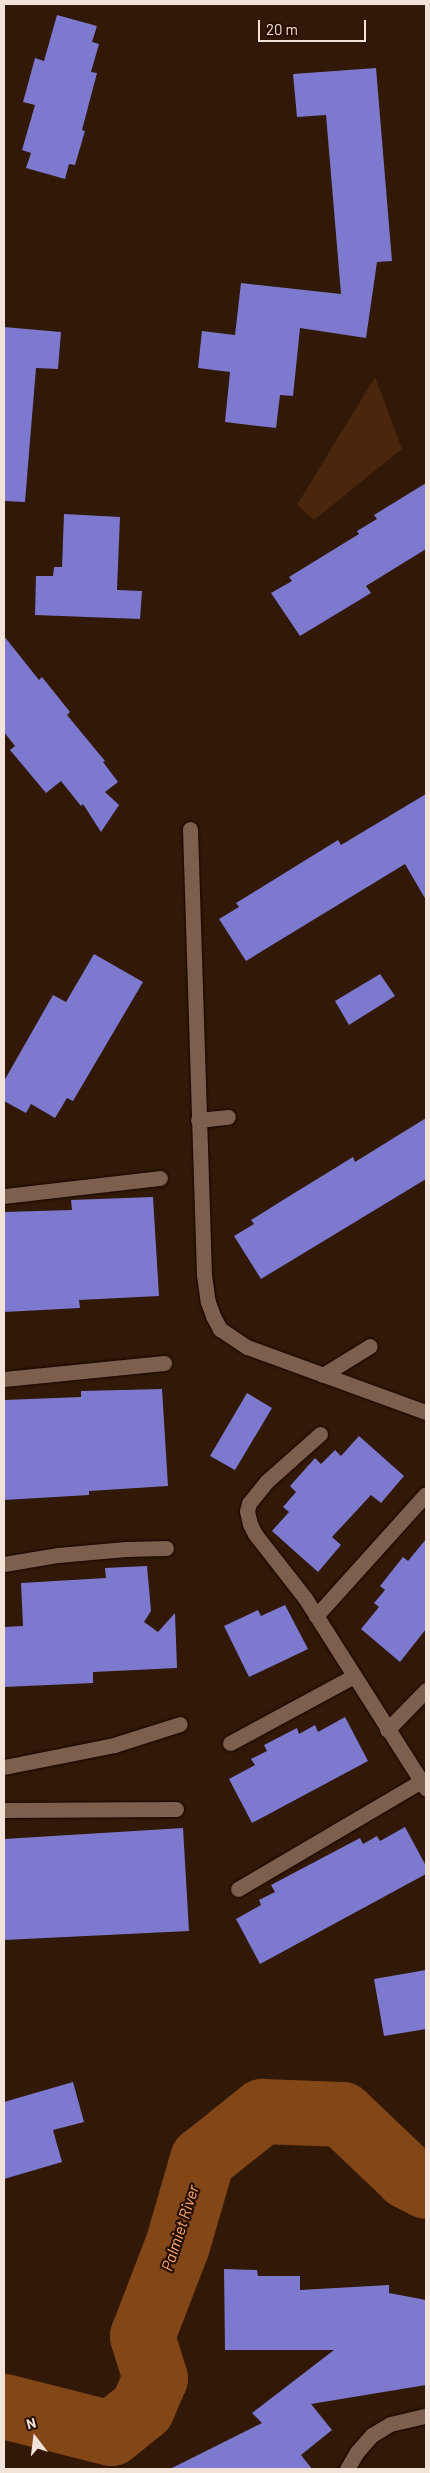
<!DOCTYPE html>
<style>
body{margin:0}
#map{position:relative;width:430px;height:2473px;overflow:hidden;background:#311807;font-family:Barlow,sans-serif}
div>[style]{position:absolute}
.green>*{inset:0;background:#4a270c}
.river>*{height:65px;margin:-32.5px;padding:0 32.5px;transform-origin:32.5px;border-radius:32.5px;background:#834617}
.building>*{inset:0;background:#7c79ce}
.roads{filter:drop-shadow(0 0 1px #170300) drop-shadow(0 0 1px #170300)}
.minor>*{height:15px;margin:-7.5px;padding:0 7.5px;transform-origin:7.5px;border-radius:7.5px;background:#7c5f4c}
span{translate:-50% -50%;white-space:nowrap;text-align:center;line-height:1.15;-webkit-text-stroke:4.5px #260f01;paint-order:stroke}
.water-label{font-size:16px;color:#fea96f;font-style:italic}
.frame{position:absolute;inset:0;border:5px solid #f3e2d7;pointer-events:none}
.north{position:absolute;left:10px;top:2413px;width:50px;height:50px;-webkit-text-stroke:4px #260f01;paint-order:stroke;rotate:345deg;font-size:14px;font-weight:700;line-height:20px;text-align:center;color:#f3e2d7}
.north::after{content:'';display:block;margin:auto;width:18px;height:22px;background:#f3e2d7;clip-path:polygon(50% 0,100% 100%,50% 72%,0 100%)}
.scale{position:absolute;left:258px;top:20px;width:108px;height:22px;box-sizing:border-box;border:2px solid #f3e2d7;border-top:0;padding-left:6px;font-size:15px;line-height:18px;white-space:nowrap;color:#f3e2d7;-webkit-text-stroke:4px #260f01;paint-order:stroke}
</style>
<div id="map">
<div class="green">
<i style="clip-path:polygon(375px 377px,402px 449px,314px 520px,297px 505px)"></i>
</div>
<div class="river">
<i style="left:4px;top:2406px;width:110px;rotate:14.2deg"></i>
<i style="left:111px;top:2433px;width:40px;rotate:-39deg"></i>
<i style="left:142px;top:2408px;width:33px;rotate:-67deg"></i>
<i style="left:155px;top:2378px;width:44px;rotate:-107.2deg"></i>
<i style="left:142px;top:2336px;width:97px;rotate:-69deg"></i>
<i style="left:177px;top:2245px;width:90px;rotate:-73.8deg"></i>
<i style="left:202px;top:2159px;width:77px;rotate:-38.7deg"></i>
<i style="left:262px;top:2111px;width:80px;rotate:2.1deg"></i>
<i style="left:342px;top:2114px;width:90px;rotate:43.6deg"></i>
<i style="left:407px;top:2176px;width:21px;rotate:28deg"></i>
</div>
<div class="building">
<i style="clip-path:polygon(57px 15px,97px 26px,92px 42px,99px 44px,91px 72px,97px 73px,82px 130px,85px 131px,75px 165px,69px 164px,65px 179px,26px 168px,31px 153px,22px 150px,35px 105px,23px 102px,35px 58px,44px 61px)"></i>
<i style="clip-path:polygon(376px 68px,392px 261px,377px 262px,366px 338px,300px 328px,293px 396px,280px 395px,276px 428px,225px 422px,230px 372px,198px 368px,202px 331px,235px 335px,241px 283px,341px 294px,326px 115px,297px 117px,293px 74px)"></i>
<i style="clip-path:polygon(4px 327px,61px 332px,58px 369px,36px 368px,25px 502px,4px 501px)"></i>
<i style="clip-path:polygon(426px 483px,426px 549px,366px 586px,371px 593px,300px 636px,271px 593px,292px 581px,289px 577px,359px 534px,357px 531px,377px 519px,374px 515px)"></i>
<i style="clip-path:polygon(64px 514px,120px 517px,117px 590px,142px 591px,140px 619px,35px 615px,36px 576px,53px 576px,54px 567px,62px 567px)"></i>
<i style="clip-path:polygon(4px 636px,39px 680px,42px 677px,70px 712px,67px 715px,105px 761px,103px 762px,118px 782px,105px 792px,119px 805px,101px 832px,83px 804px,81px 806px,61px 781px,46px 793px,10px 750px,15px 746px,4px 732px)"></i>
<i style="clip-path:polygon(426px 794px,426px 900px,405px 864px,246px 961px,219px 919px,239px 907px,236px 903px,338px 840px,341px 845px)"></i>
<i style="clip-path:polygon(94px 954px,143px 982px,73px 1101px,67px 1098px,55px 1118px,31px 1104px,26px 1113px,4px 1101px,4px 1081px,53px 995px,66px 1002px)"></i>
<i style="clip-path:polygon(380px 974px,395px 996px,349px 1025px,335px 1001px)"></i>
<i style="clip-path:polygon(426px 1118px,426px 1179px,261px 1279px,234px 1236px,254px 1224px,251px 1220px,283px 1200px,353px 1157px,355px 1162px)"></i>
<i style="clip-path:polygon(153px 1197px,159px 1296px,79px 1300px,80px 1308px,4px 1312px,4px 1212px,72px 1210px,71px 1200px)"></i>
<i style="clip-path:polygon(162px 1389px,168px 1486px,89px 1491px,89px 1495px,4px 1500px,4px 1400px,81px 1397px,81px 1391px)"></i>
<i style="clip-path:polygon(247px 1393px,272px 1408px,235px 1470px,210px 1456px)"></i>
<i style="clip-path:polygon(359px 1436px,404px 1476px,381px 1503px,371px 1495px,332px 1537px,341px 1545px,318px 1572px,272px 1531px,289px 1512px,283px 1507px,296px 1492px,290px 1486px,315px 1458px,321px 1464px,335px 1450px,341px 1456px)"></i>
<i style="clip-path:polygon(426px 1539px,426px 1629px,400px 1662px,361px 1629px,379px 1607px,374px 1603px,385px 1590px,380px 1586px,403px 1557px,408px 1561px)"></i>
<i style="clip-path:polygon(147px 1566px,151px 1611px,144px 1622px,158px 1632px,175px 1613px,177px 1668px,93px 1672px,93px 1683px,4px 1687px,4px 1627px,23px 1626px,21px 1583px,106px 1578px,105px 1568px)"></i>
<i style="clip-path:polygon(285px 1605px,308px 1649px,249px 1677px,224px 1626px,258px 1610px,261px 1616px)"></i>
<i style="clip-path:polygon(345px 1717px,368px 1761px,252px 1823px,229px 1779px,255px 1765px,251px 1759px,267px 1751px,264px 1745px,297px 1728px,299px 1734px,315px 1725px,318px 1732px)"></i>
<i style="clip-path:polygon(405px 1827px,426px 1866px,426px 1874px,260px 1964px,236px 1919px,261px 1905px,259px 1900px,275px 1892px,271px 1885px,360px 1838px,363px 1844px,377px 1836px,380px 1841px)"></i>
<i style="clip-path:polygon(183px 1828px,189px 1931px,4px 1940px,4px 1839px)"></i>
<i style="clip-path:polygon(426px 1970px,426px 2029px,384px 2036px,374px 1979px)"></i>
<i style="clip-path:polygon(73px 2082px,84px 2122px,53px 2130px,62px 2162px,4px 2179px,4px 2102px)"></i>
<i style="clip-path:polygon(224px 2269px,257px 2270px,258px 2276px,300px 2276px,300px 2290px,389px 2285px,389px 2293px,426px 2300px,426px 2385px,311px 2404px,332px 2430px,301px 2455px,312px 2469px,170px 2469px,262px 2423px,252px 2413px,334px 2350px,225px 2350px)"></i>
</div>
<div class="roads">
<div class="minor">
<i style="left:190px;top:829px;width:446px;rotate:88.2deg"></i>
<i style="left:204px;top:1275px;width:27px;rotate:82deg"></i>
<i style="left:208px;top:1302px;width:15px;rotate:70deg"></i>
<i style="left:213px;top:1316px;width:15px;rotate:62deg"></i>
<i style="left:220px;top:1329px;width:32px;rotate:34deg"></i>
<i style="left:247px;top:1347px;width:190px;rotate:20deg"></i>
<i style="left:198px;top:1120px;width:30px;rotate:-6deg"></i>
<i style="left:4px;top:1196px;width:157px;rotate:-6.6deg"></i>
<i style="left:323px;top:1375px;width:55px;rotate:-31.7deg"></i>
<i style="left:4px;top:1379px;width:161px;rotate:-5.7deg"></i>
<i style="left:320px;top:1434px;width:71px;rotate:138.4deg"></i>
<i style="left:267px;top:1481px;width:28px;rotate:129deg"></i>
<i style="left:249px;top:1503px;width:8px;rotate:104deg"></i>
<i style="left:247px;top:1511px;width:13px;rotate:77deg"></i>
<i style="left:250px;top:1524px;width:11px;rotate:63deg"></i>
<i style="left:255px;top:1534px;width:81px;rotate:52deg"></i>
<i style="left:305px;top:1598px;width:226px;rotate:57.6deg"></i>
<i style="left:4px;top:1564px;width:55px;rotate:-9.5deg"></i>
<i style="left:58px;top:1555px;width:68px;rotate:-5deg"></i>
<i style="left:126px;top:1549px;width:40px;rotate:-1.4deg"></i>
<i style="left:316px;top:1616px;width:164px;rotate:-48deg"></i>
<i style="left:387px;top:1730px;width:56px;rotate:-45.7deg"></i>
<i style="left:230px;top:1743px;width:141px;rotate:-28.4deg"></i>
<i style="left:4px;top:1767px;width:112px;rotate:-11.3deg"></i>
<i style="left:114px;top:1745px;width:69px;rotate:-17.7deg"></i>
<i style="left:4px;top:1810px;width:172px;rotate:-0.3deg"></i>
<i style="left:238px;top:1889px;width:212px;rotate:-30.5deg"></i>
<i style="left:347px;top:2469px;width:20px;rotate:-60deg"></i>
<i style="left:357px;top:2452px;width:23px;rotate:-49deg"></i>
<i style="left:372px;top:2435px;width:21px;rotate:-31deg"></i>
<i style="left:390px;top:2424px;width:37px;rotate:-13deg"></i>
</div>
</div>
<div class="water-label">
<span style="left:180px;top:2228px;rotate:-72deg">Palmiet River</span>
</div>
<div class="frame"></div>
<div class="north">N</div>
<div class="scale">20 m</div>
</div>
